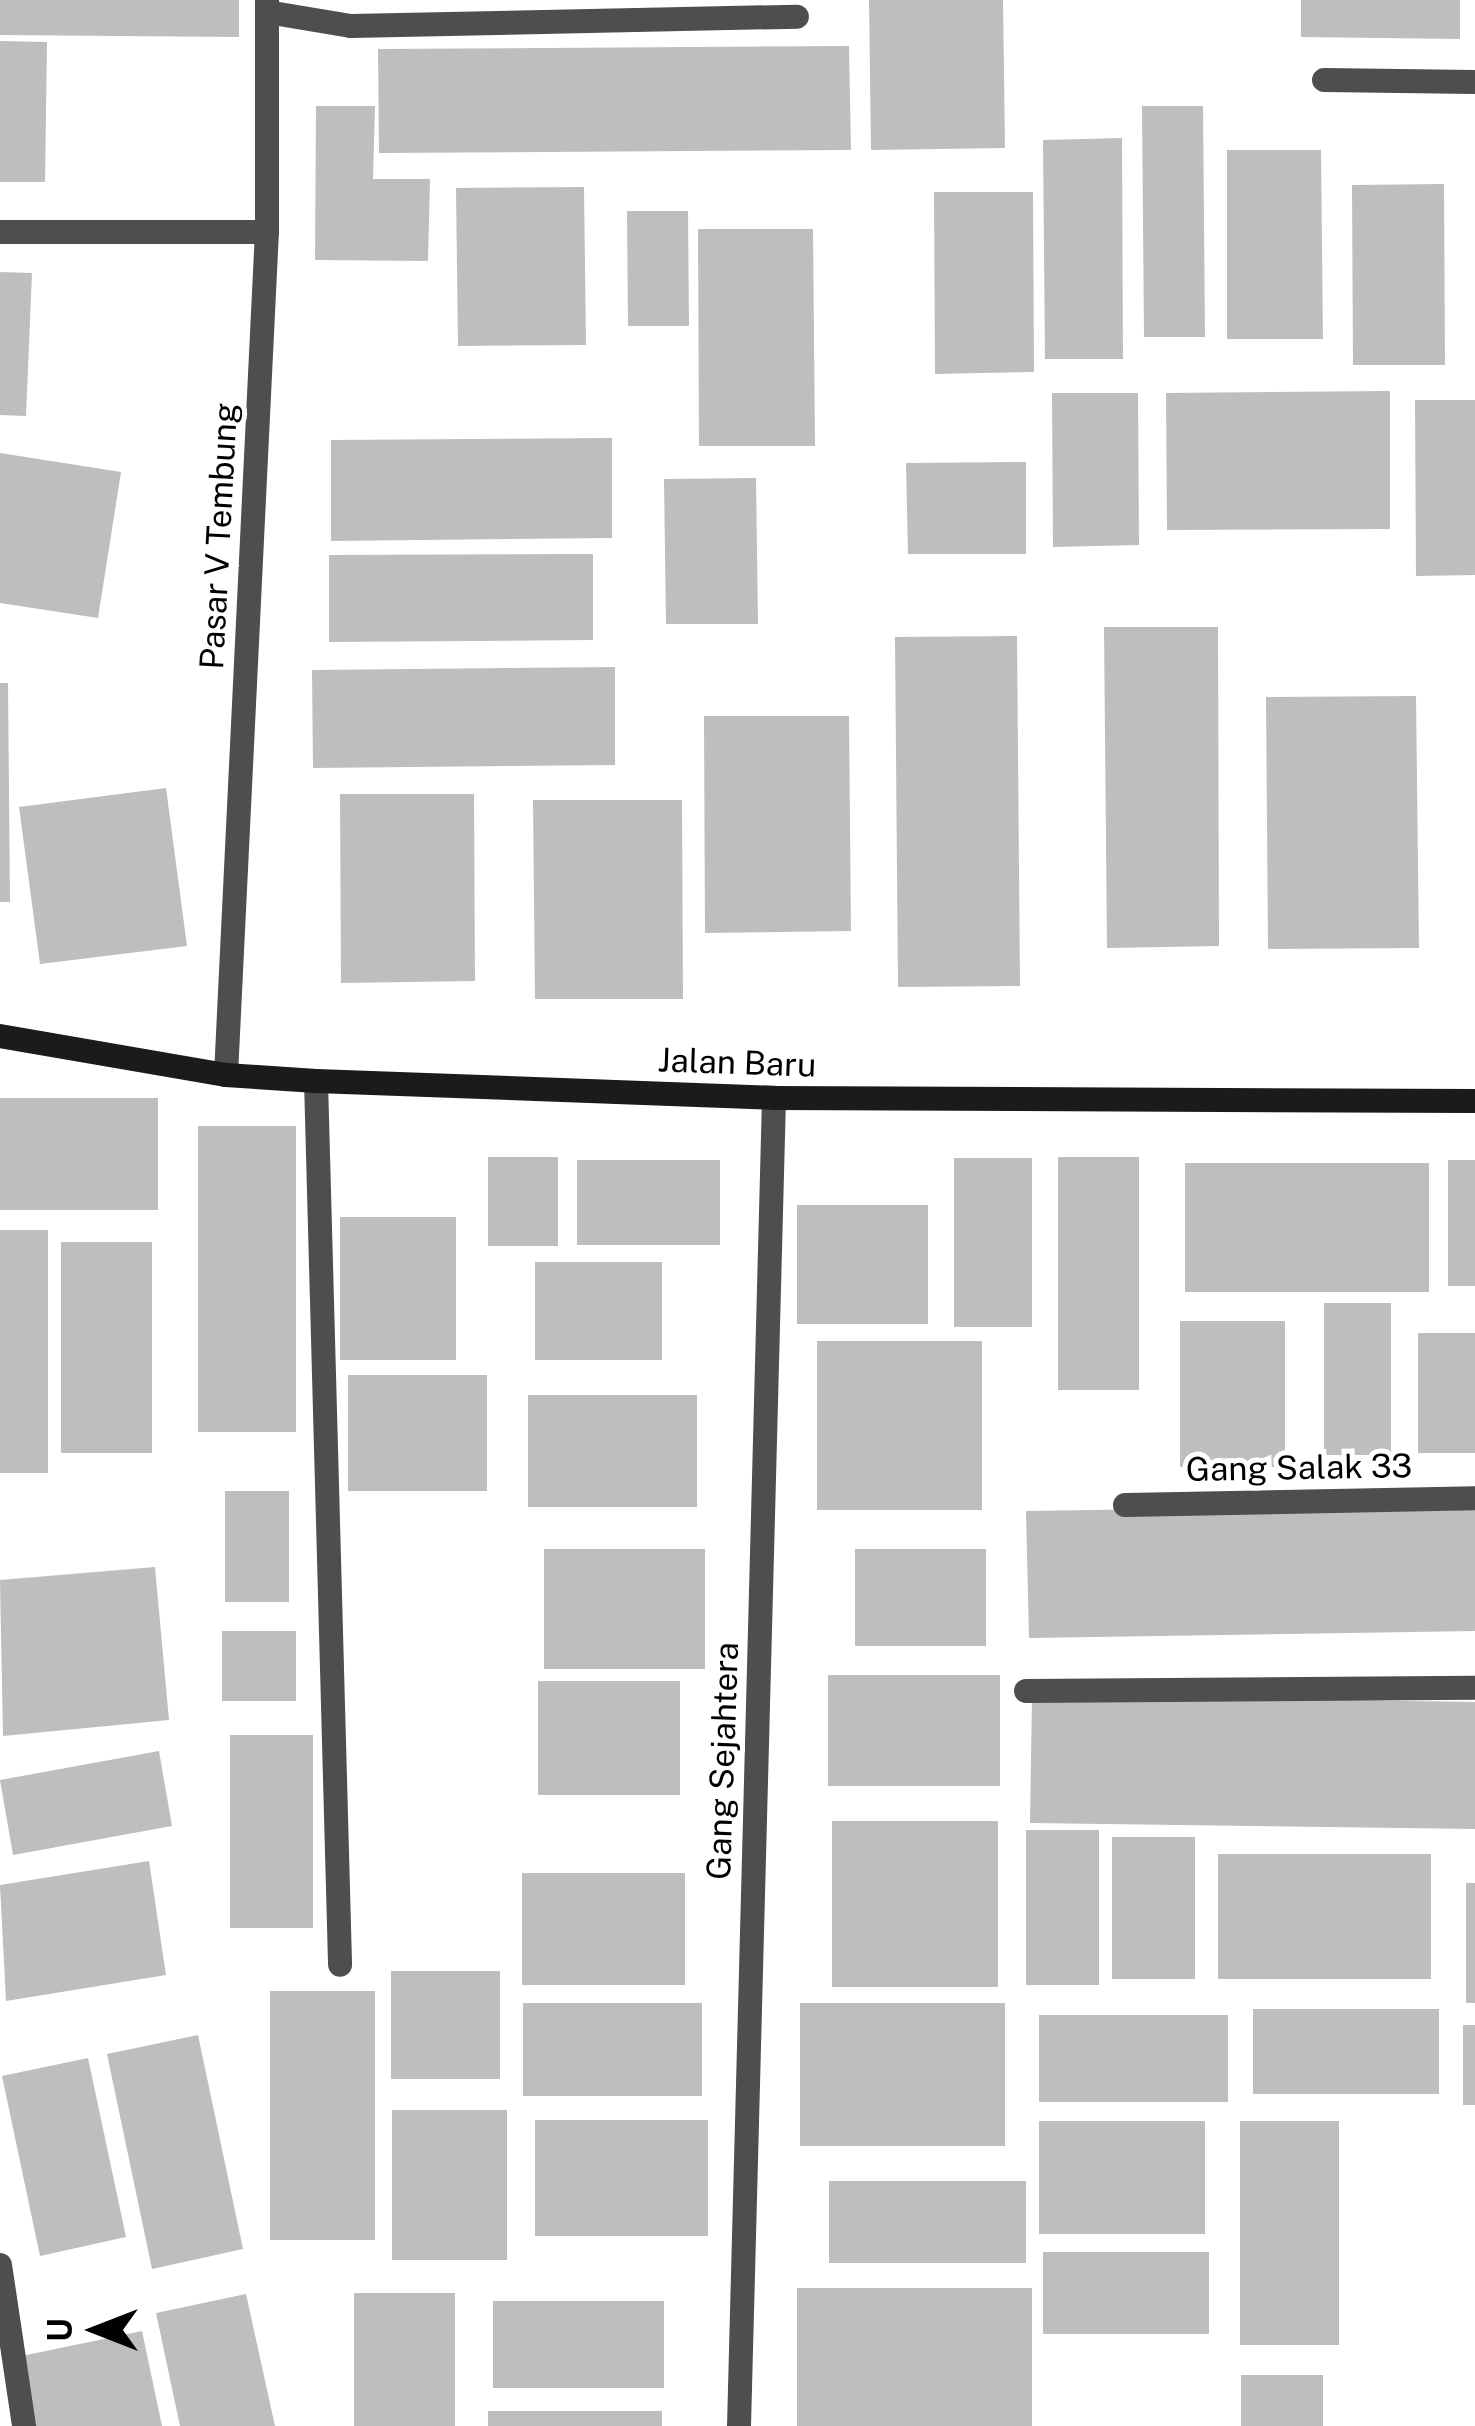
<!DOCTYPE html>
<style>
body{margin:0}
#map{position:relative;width:1475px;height:2426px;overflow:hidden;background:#fff;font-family:"Public Sans",sans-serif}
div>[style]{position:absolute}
.building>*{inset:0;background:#bebebe}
.service>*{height:24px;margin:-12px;padding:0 12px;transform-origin:12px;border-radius:12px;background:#4e4e4e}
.minor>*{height:24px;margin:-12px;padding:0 12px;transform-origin:12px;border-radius:12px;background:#4e4e4e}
.secondary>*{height:24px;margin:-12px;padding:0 12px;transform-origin:12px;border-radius:12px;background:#1b1b1b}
span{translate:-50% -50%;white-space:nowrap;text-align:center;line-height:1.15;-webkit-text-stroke:10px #fff;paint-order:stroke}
.street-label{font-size:33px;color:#000}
.north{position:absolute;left:36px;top:2270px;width:120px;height:120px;-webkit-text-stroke:9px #fff;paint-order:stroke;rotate:270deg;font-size:33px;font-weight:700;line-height:48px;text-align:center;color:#000}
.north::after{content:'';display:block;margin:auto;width:42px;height:54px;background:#000;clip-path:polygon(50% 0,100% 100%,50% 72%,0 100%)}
</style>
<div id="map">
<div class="building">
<i style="clip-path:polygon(0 0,239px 0,239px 37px,0 35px)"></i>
<i style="clip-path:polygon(869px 0,1003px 0,1005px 148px,871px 150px)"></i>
<i style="clip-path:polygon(1301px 0,1460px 0,1460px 39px,1301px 37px)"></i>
<i style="clip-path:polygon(0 41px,47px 42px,45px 182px,0 182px)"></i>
<i style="clip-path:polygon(849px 46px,851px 150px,379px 153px,378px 49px)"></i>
<i style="clip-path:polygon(316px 106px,375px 106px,373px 179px,430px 179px,428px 261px,315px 260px)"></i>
<i style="clip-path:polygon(1142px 106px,1203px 106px,1205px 337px,1144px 337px)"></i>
<i style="clip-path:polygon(1122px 138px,1123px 359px,1045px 359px,1043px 140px)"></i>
<i style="clip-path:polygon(1227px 150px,1321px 150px,1323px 339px,1227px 339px)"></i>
<i style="clip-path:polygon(1444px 184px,1445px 365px,1353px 365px,1352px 185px)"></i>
<i style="clip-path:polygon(584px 187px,586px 345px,458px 346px,456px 188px)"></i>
<i style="clip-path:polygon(934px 192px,1033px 192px,1034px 372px,935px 374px)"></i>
<i style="clip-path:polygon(627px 211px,688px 211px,689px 326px,628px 326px)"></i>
<i style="clip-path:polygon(698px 229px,813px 229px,815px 446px,699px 446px)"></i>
<i style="clip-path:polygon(0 272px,32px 273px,26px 416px,0 415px)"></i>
<i style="clip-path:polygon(1390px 391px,1390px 529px,1167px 530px,1166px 393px)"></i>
<i style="clip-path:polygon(1052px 393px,1138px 393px,1139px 545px,1053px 547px)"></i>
<i style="clip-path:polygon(1415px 400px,1475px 400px,1475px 575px,1416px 576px)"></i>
<i style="clip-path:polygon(612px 438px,612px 538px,331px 541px,331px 440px)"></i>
<i style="clip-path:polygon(0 453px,121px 472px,98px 618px,0 603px)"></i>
<i style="clip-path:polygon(1026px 462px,1026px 554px,908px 554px,906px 463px)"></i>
<i style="clip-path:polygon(756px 478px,758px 624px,666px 624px,664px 479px)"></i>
<i style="clip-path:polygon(593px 554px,593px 640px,329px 642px,329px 555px)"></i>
<i style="clip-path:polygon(1104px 627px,1218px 627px,1219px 946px,1107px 948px)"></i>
<i style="clip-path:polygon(1017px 636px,1020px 986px,898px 987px,895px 637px)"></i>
<i style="clip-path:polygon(615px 667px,615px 765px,313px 768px,312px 670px)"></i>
<i style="clip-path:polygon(0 683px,8px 683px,10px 902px,0 902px)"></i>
<i style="clip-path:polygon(1416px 696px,1419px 948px,1268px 949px,1266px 697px)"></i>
<i style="clip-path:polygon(704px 716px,849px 716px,851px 931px,705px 933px)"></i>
<i style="clip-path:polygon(166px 788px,187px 946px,40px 964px,19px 807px)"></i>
<i style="clip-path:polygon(340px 794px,474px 794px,475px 981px,341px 983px)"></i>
<i style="clip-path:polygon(533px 800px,682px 800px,683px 999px,535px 999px)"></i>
<i style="clip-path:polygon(0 1098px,158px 1098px,158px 1210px,0 1210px)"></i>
<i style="clip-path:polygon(198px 1126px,296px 1126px,296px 1432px,198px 1432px)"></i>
<i style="clip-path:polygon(488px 1157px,558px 1157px,558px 1246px,488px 1246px)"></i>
<i style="clip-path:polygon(1058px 1157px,1139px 1157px,1139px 1390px,1058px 1390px)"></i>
<i style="clip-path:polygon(954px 1158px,1032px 1158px,1032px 1327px,954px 1327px)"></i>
<i style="clip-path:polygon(577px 1160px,720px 1160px,720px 1245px,577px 1245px)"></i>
<i style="clip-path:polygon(1448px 1160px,1475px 1160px,1475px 1286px,1448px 1286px)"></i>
<i style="clip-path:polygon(1185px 1163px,1429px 1163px,1429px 1292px,1185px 1292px)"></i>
<i style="clip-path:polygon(797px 1205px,928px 1205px,928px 1324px,797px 1324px)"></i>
<i style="clip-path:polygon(340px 1217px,456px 1217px,456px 1360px,340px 1360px)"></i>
<i style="clip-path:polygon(0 1230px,48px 1230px,48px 1473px,0 1473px)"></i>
<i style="clip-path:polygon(61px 1242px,152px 1242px,152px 1453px,61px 1453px)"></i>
<i style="clip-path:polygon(535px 1262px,662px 1262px,662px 1360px,535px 1360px)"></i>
<i style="clip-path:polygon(1324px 1303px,1391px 1303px,1391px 1455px,1324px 1455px)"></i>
<i style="clip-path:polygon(1180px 1321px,1285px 1321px,1285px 1467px,1180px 1467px)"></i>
<i style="clip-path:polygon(1418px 1333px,1475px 1333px,1475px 1453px,1418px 1453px)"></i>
<i style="clip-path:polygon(817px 1341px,982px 1341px,982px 1510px,817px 1510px)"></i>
<i style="clip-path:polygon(348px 1375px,487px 1375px,487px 1491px,348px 1491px)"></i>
<i style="clip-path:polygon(528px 1395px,697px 1395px,697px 1507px,528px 1507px)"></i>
<i style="clip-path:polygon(225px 1491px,289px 1491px,289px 1602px,225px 1602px)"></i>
<i style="clip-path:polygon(1475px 1504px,1475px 1631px,1029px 1638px,1026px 1511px)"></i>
<i style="clip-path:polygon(544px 1549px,705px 1549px,705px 1669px,544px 1669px)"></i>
<i style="clip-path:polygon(855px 1549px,986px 1549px,986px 1646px,855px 1646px)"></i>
<i style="clip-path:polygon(155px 1567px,169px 1720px,3px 1736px,0 1580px)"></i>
<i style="clip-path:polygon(222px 1631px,296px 1631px,296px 1701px,222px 1701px)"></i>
<i style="clip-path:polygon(828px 1675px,1000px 1675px,1000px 1786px,828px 1786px)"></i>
<i style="clip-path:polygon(538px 1681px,680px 1681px,680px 1795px,538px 1795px)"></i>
<i style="clip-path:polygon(1032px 1695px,1475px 1702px,1475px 1829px,1030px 1823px)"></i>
<i style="clip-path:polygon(230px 1735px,313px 1735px,313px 1928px,230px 1928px)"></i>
<i style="clip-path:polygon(159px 1751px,172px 1826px,13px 1855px,0 1780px)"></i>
<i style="clip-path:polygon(832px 1821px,998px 1821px,998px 1987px,832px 1987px)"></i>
<i style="clip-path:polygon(1026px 1830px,1099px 1830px,1099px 1985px,1026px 1985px)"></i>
<i style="clip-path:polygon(1112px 1837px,1195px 1837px,1195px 1979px,1112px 1979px)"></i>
<i style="clip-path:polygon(1218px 1854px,1431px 1854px,1431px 1979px,1218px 1979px)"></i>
<i style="clip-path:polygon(149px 1861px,166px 1975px,6px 2001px,0 1885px)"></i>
<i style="clip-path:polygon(522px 1873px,685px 1873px,685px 1985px,522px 1985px)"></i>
<i style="clip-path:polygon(1466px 1883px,1475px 1883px,1475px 2003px,1466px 2003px)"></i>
<i style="clip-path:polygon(391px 1971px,500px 1971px,500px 2079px,391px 2079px)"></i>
<i style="clip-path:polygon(270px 1991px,375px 1991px,375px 2240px,270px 2240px)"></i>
<i style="clip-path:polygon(523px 2003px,702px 2003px,702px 2096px,523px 2096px)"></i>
<i style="clip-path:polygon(800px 2003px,1005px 2003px,1005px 2146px,800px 2146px)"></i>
<i style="clip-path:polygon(1253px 2009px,1439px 2009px,1439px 2094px,1253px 2094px)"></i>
<i style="clip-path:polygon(1039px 2015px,1228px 2015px,1228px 2102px,1039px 2102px)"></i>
<i style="clip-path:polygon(1463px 2025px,1475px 2025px,1475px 2105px,1463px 2105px)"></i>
<i style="clip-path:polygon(198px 2035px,243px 2249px,152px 2269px,107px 2054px)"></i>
<i style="clip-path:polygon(88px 2058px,126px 2237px,40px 2256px,2px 2076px)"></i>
<i style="clip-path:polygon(392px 2110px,507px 2110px,507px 2260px,392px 2260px)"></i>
<i style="clip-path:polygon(535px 2120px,708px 2120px,708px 2236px,535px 2236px)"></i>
<i style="clip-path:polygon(1039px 2121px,1205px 2121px,1205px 2234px,1039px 2234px)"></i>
<i style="clip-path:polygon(1240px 2121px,1339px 2121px,1339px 2345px,1240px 2345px)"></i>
<i style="clip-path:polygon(829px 2181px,1026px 2181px,1026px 2263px,829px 2263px)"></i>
<i style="clip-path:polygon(1043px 2252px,1209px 2252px,1209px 2334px,1043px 2334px)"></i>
<i style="clip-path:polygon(797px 2288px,1032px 2288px,1032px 2426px,797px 2426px)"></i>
<i style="clip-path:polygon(354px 2293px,455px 2293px,455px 2426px,354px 2426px)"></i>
<i style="clip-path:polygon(246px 2294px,275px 2426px,180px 2426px,156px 2313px)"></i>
<i style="clip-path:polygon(493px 2301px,664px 2301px,664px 2388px,493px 2388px)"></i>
<i style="clip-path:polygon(142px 2331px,162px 2426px,36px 2426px,22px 2356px)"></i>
<i style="clip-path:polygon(1241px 2375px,1323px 2375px,1323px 2426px,1241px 2426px)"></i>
<i style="clip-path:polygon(488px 2411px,662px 2411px,662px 2426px,488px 2426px)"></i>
</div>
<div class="service">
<i style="left:267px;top:12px;width:85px;rotate:9.5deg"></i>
<i style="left:351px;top:26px;width:446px;rotate:-1.2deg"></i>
</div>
<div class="minor">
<i style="left:1324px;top:80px;width:151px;rotate:0.8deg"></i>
<i style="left:0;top:232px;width:267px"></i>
<i style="left:226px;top:1075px;width:844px;rotate:-87.22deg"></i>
<i style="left:267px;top:232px;width:232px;rotate:-90deg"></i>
<i style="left:316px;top:1081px;width:884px;rotate:88.44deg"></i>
<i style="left:1125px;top:1505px;width:350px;rotate:-1.1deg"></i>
<i style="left:1026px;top:1691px;width:449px;rotate:-0.4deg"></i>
<i style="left:0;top:2265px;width:163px;rotate:81.5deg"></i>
<i style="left:739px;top:2426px;width:1328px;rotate:-88.49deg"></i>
</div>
<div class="secondary">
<i style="left:0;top:1036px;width:229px;rotate:9.8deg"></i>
<i style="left:226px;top:1075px;width:90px;rotate:3.8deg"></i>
<i style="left:316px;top:1081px;width:458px;rotate:2.1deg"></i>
<i style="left:774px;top:1098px;width:701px;rotate:0.25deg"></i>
</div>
<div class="street-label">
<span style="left:219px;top:536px;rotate:-87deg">Pasar V Tembung</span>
<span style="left:737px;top:1063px;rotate:2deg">Jalan Baru</span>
<span style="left:1299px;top:1468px;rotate:-1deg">Gang Salak 33</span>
<span style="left:723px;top:1761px;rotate:-88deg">Gang Sejahtera</span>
</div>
<div class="north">U</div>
</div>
